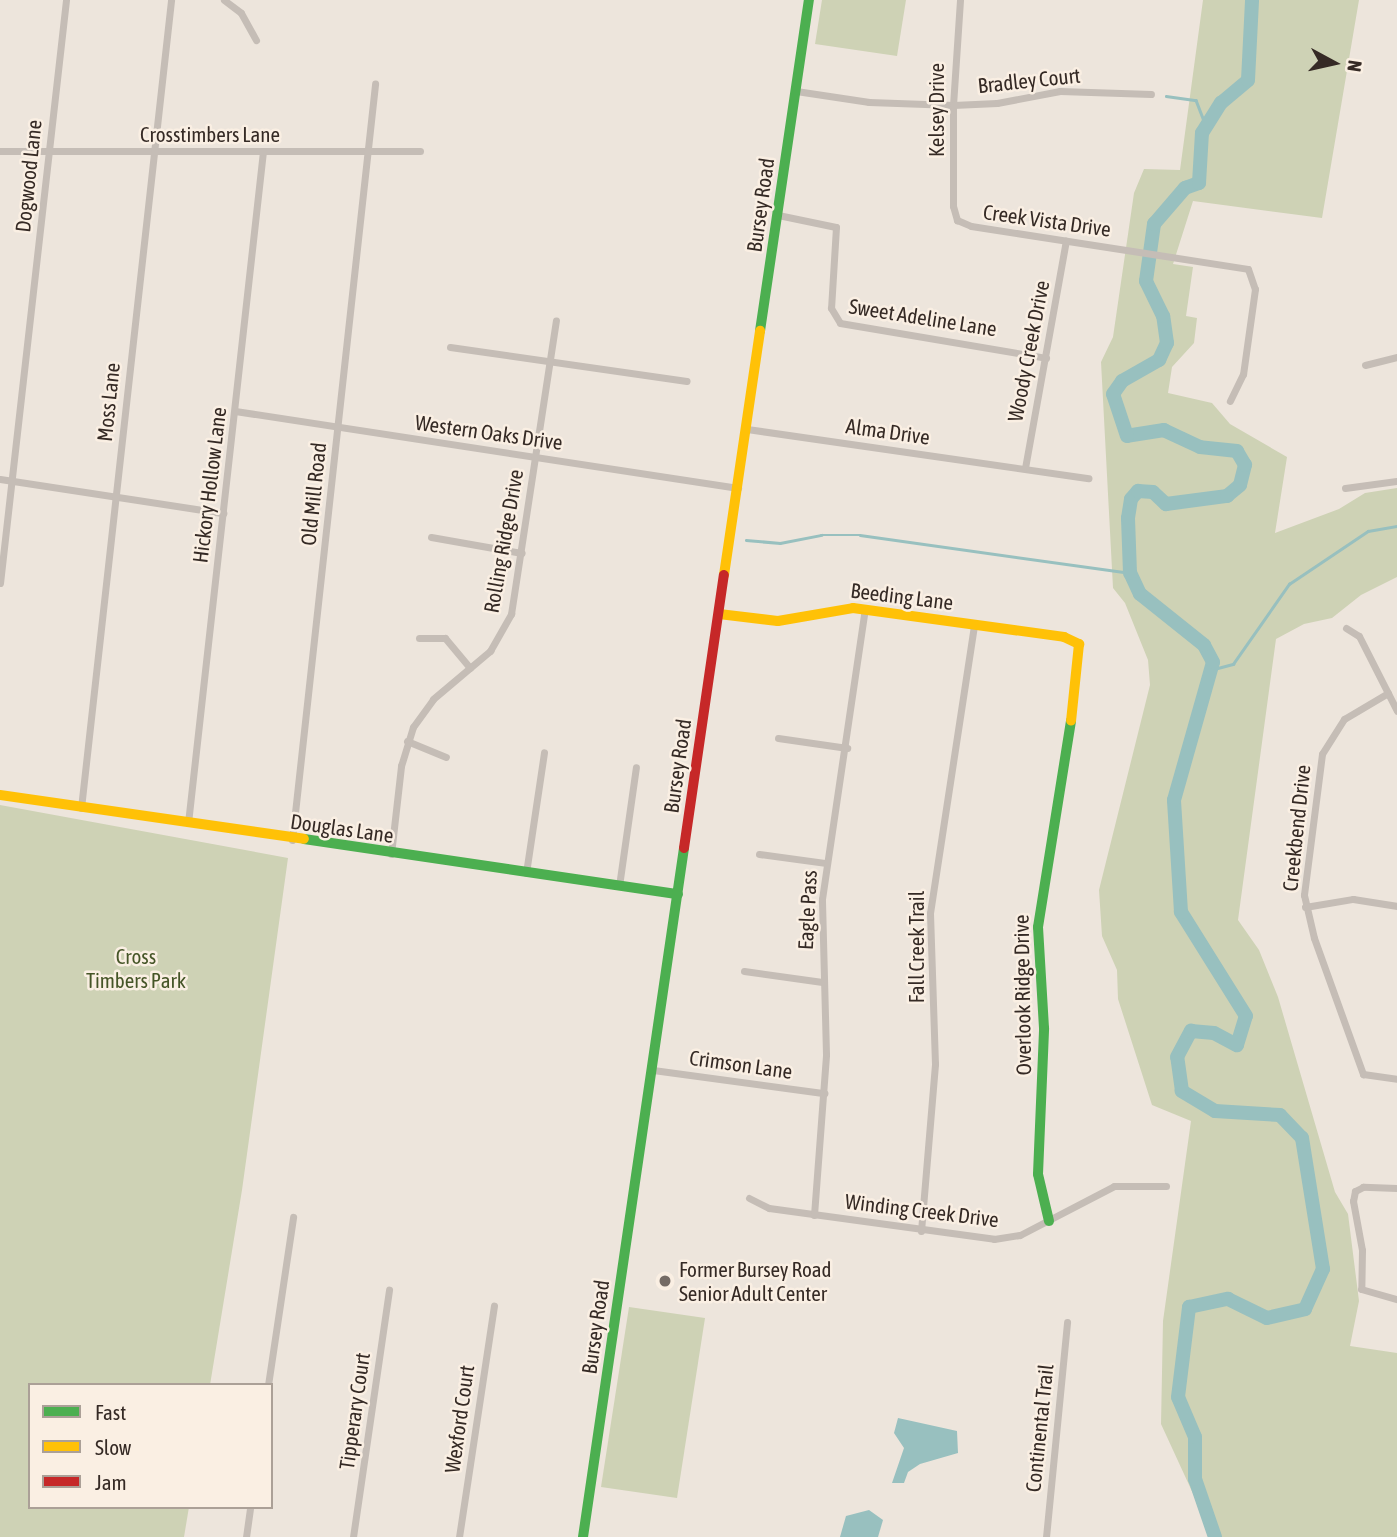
<!DOCTYPE html>
<style>
body{margin:0}
#map{position:relative;width:1397px;height:1537px;overflow:hidden;background:#ede5dc;font-family:"Asap Condensed",sans-serif}
div>[style]{position:absolute}
.green>*{inset:0;background:#ced2b5}
.water>*{inset:0;background:#98c0bf}
.stream>*{height:2.5px;margin:-1.25px;padding:0 1.25px;transform-origin:1.25px;border-radius:1.25px;background:#98c0bf}
.river>*{height:14px;margin:-7px;padding:0 7px;transform-origin:7px;border-radius:7px;background:#98c0bf}
.street>*{height:7px;margin:-3.5px;padding:0 3.5px;transform-origin:3.5px;border-radius:3.5px;background:#c5bdb6}
.fast>*{height:10px;margin:-5px;padding:0 5px;transform-origin:5px;border-radius:5px;background:#4caf50}
.slow>*{height:10px;margin:-5px;padding:0 5px;transform-origin:5px;border-radius:5px;background:#ffc107}
.jam>*{height:10px;margin:-5px;padding:0 5px;transform-origin:5px;border-radius:5px;background:#c62828}
.dots>*{width:19px;height:19px;translate:-50% -50%;box-sizing:border-box;border:4px solid #faefe3;border-radius:50%}
span{translate:-50% -50%;white-space:nowrap;text-align:center;line-height:1.15;-webkit-text-stroke:5px #faefe3;paint-order:stroke}
.street-label{font-size:21px;color:#352a25}
.park-label{font-size:21px;color:#455527}
.poi-label{font-size:21px;color:#352a25}
.left{translate:0 -50%;text-align:left}
.legend{position:absolute;left:28px;top:1383px;width:245px;height:126px;box-sizing:border-box;background:#faefe3;border:2px solid #aba097;margin:0;padding:9px 12px;list-style:none;font-size:21px;color:#352a25}
.legend li{display:flex;align-items:center;gap:14px;height:35px}
.legend b{width:35px;border:2px solid #aba097}
.north{position:absolute;left:1299px;top:28px;width:70px;height:70px;-webkit-text-stroke:5px #faefe3;paint-order:stroke;rotate:98deg;font-size:19px;font-weight:700;line-height:28px;text-align:center;color:#352a25}
.north::after{content:'';display:block;margin:auto;width:24px;height:32px;background:#352a25;clip-path:polygon(50% 0,100% 100%,50% 72%,0 100%)}
</style>
<div id="map">
<div class="green">
<i style="clip-path:polygon(822px 0,906px 0,897px 56px,815px 44px)"></i>
<i style="clip-path:polygon(1203px 0,1359px 0,1322px 218px,1193px 201px,1173px 264px,1193px 267px,1186px 316px,1197px 318px,1194px 343px,1172px 367px,1168px 393px,1212px 403px,1230px 424px,1287px 457px,1275px 533px,1339px 509px,1365px 493px,1397px 488px,1397px 577px,1361px 595px,1332px 618px,1304px 624px,1276px 639px,1238px 920px,1259px 950px,1278px 997px,1335px 1192px,1348px 1214px,1359px 1301px,1350px 1346px,1397px 1353px,1397px 1537px,1213px 1537px,1161px 1424px,1163px 1321px,1191px 1121px,1152px 1105px,1118px 999px,1117px 970px,1102px 936px,1099px 890px,1150px 685px,1148px 660px,1125px 603px,1113px 588px,1101px 362px,1113px 337px,1134px 193px,1144px 169px,1180px 170px)"></i>
<i style="clip-path:polygon(0 805px,288px 858px,242px 1190px,210px 1385px,30px 1385px,30px 1507px,189px 1507px,184px 1537px,0 1537px)"></i>
<i style="clip-path:polygon(629px 1307px,705px 1318px,677px 1498px,601px 1487px)"></i>
</div>
<div class="water">
<i style="clip-path:polygon(898px 1418px,957px 1431px,958px 1453px,920px 1464px,908px 1472px,904px 1483px,892px 1483px,904px 1448px,894px 1433px)"></i>
<i style="clip-path:polygon(869px 1510px,883px 1520px,878px 1537px,840px 1537px,846px 1516px)"></i>
</div>
<div class="stream">
<i style="left:1166px;top:96px;width:30px;rotate:8deg"></i>
<i style="left:1196px;top:100px;width:31px;rotate:69deg"></i>
<i style="left:746px;top:540px;width:34px;rotate:5deg"></i>
<i style="left:780px;top:543px;width:42px;rotate:-11deg"></i>
<i style="left:821px;top:535px;width:39px"></i>
<i style="left:860px;top:535px;width:273px;rotate:8deg"></i>
<i style="left:1214px;top:669px;width:20px;rotate:-15deg"></i>
<i style="left:1233px;top:664px;width:98px;rotate:-55deg"></i>
<i style="left:1289px;top:584px;width:95px;rotate:-33.9deg"></i>
<i style="left:1368px;top:531px;width:29px;rotate:-10deg"></i>
</div>
<div class="river">
<i style="left:1215px;top:1537px;width:61px;rotate:-109deg"></i>
<i style="left:1195px;top:1479px;width:42px;rotate:-90deg"></i>
<i style="left:1195px;top:1437px;width:43px;rotate:-113deg"></i>
<i style="left:1178px;top:1397px;width:91px;rotate:-83deg"></i>
<i style="left:1189px;top:1307px;width:40px;rotate:-12deg"></i>
<i style="left:1228px;top:1299px;width:43px;rotate:26deg"></i>
<i style="left:1267px;top:1318px;width:39px;rotate:-13deg"></i>
<i style="left:1305px;top:1309px;width:44px;rotate:-65.8deg"></i>
<i style="left:1323px;top:1269px;width:133px;rotate:-99.1deg"></i>
<i style="left:1302px;top:1138px;width:32px;rotate:-134deg"></i>
<i style="left:1280px;top:1115px;width:65px;rotate:-176.5deg"></i>
<i style="left:1215px;top:1111px;width:39px;rotate:-149deg"></i>
<i style="left:1182px;top:1091px;width:34px;rotate:-98deg"></i>
<i style="left:1177px;top:1057px;width:30px;rotate:-62deg"></i>
<i style="left:1191px;top:1031px;width:23px;rotate:5deg"></i>
<i style="left:1214px;top:1033px;width:26px;rotate:28deg"></i>
<i style="left:1237px;top:1045px;width:30px;rotate:-73deg"></i>
<i style="left:1246px;top:1016px;width:123px;rotate:-122deg"></i>
<i style="left:1181px;top:912px;width:112px;rotate:-93.6deg"></i>
<i style="left:1174px;top:800px;width:143px;rotate:-74.2deg"></i>
<i style="left:1213px;top:662px;width:19px;rotate:-118deg"></i>
<i style="left:1204px;top:645px;width:82px;rotate:-141.4deg"></i>
<i style="left:1140px;top:594px;width:23px;rotate:-115deg"></i>
<i style="left:1130px;top:573px;width:55px;rotate:-92.1deg"></i>
<i style="left:1128px;top:518px;width:19px;rotate:-81deg"></i>
<i style="left:1131px;top:499px;width:11px;rotate:-49deg"></i>
<i style="left:1138px;top:491px;width:15px;rotate:4deg"></i>
<i style="left:1153px;top:492px;width:18px;rotate:43deg"></i>
<i style="left:1166px;top:504px;width:62px;rotate:-7.5deg"></i>
<i style="left:1227px;top:496px;width:17px;rotate:-40deg"></i>
<i style="left:1240px;top:485px;width:21px;rotate:-76deg"></i>
<i style="left:1245px;top:465px;width:16px;rotate:-120deg"></i>
<i style="left:1237px;top:451px;width:37px;rotate:-174deg"></i>
<i style="left:1200px;top:447px;width:40px;rotate:-155deg"></i>
<i style="left:1164px;top:430px;width:37px;rotate:171deg"></i>
<i style="left:1127px;top:436px;width:44px;rotate:-108.4deg"></i>
<i style="left:1113px;top:394px;width:16px;rotate:-55deg"></i>
<i style="left:1122px;top:381px;width:43px;rotate:-29.6deg"></i>
<i style="left:1159px;top:360px;width:19px;rotate:-65deg"></i>
<i style="left:1167px;top:343px;width:27px;rotate:-98deg"></i>
<i style="left:1163px;top:316px;width:39px;rotate:-116deg"></i>
<i style="left:1146px;top:281px;width:58px;rotate:-82deg"></i>
<i style="left:1154px;top:224px;width:48px;rotate:-49.3deg"></i>
<i style="left:1185px;top:188px;width:15px;rotate:-20deg"></i>
<i style="left:1199px;top:183px;width:50px;rotate:-86.6deg"></i>
<i style="left:1202px;top:133px;width:36px;rotate:-58deg"></i>
<i style="left:1221px;top:103px;width:35px;rotate:-40deg"></i>
<i style="left:1248px;top:80px;width:80px;rotate:-87.1deg"></i>
</div>
<div class="street">
<i style="left:224px;top:0;width:21px;rotate:37deg"></i>
<i style="left:241px;top:13px;width:31px;rotate:61deg"></i>
<i style="left:960px;top:0;width:105px;rotate:93.8deg"></i>
<i style="left:953px;top:105px;width:101px;rotate:90deg"></i>
<i style="left:953px;top:206px;width:15px;rotate:74deg"></i>
<i style="left:957px;top:220px;width:15px;rotate:23deg"></i>
<i style="left:971px;top:226px;width:280px;rotate:8.8deg"></i>
<i style="left:1248px;top:269px;width:21px;rotate:71deg"></i>
<i style="left:1255px;top:289px;width:86px;rotate:98deg"></i>
<i style="left:1243px;top:374px;width:30px;rotate:116deg"></i>
<i style="left:796px;top:91px;width:74px;rotate:8.6deg"></i>
<i style="left:869px;top:102px;width:84px;rotate:2deg"></i>
<i style="left:953px;top:105px;width:44px;rotate:-2.6deg"></i>
<i style="left:997px;top:103px;width:64px;rotate:-10.8deg"></i>
<i style="left:1060px;top:91px;width:91px;rotate:1.9deg"></i>
<i style="left:0;top:151px;width:420px"></i>
<i style="left:778px;top:215px;width:59px;rotate:11.7deg"></i>
<i style="left:836px;top:227px;width:81px;rotate:93.5deg"></i>
<i style="left:831px;top:308px;width:17px;rotate:59deg"></i>
<i style="left:840px;top:323px;width:209px;rotate:9.6deg"></i>
<i style="left:450px;top:347px;width:239px;rotate:8.2deg"></i>
<i style="left:1365px;top:365px;width:33px;rotate:-14deg"></i>
<i style="left:235px;top:411px;width:509px;rotate:8.7deg"></i>
<i style="left:747px;top:429px;width:345px;rotate:8.2deg"></i>
<i style="left:1025px;top:468px;width:231px;rotate:-79.8deg"></i>
<i style="left:0;top:479px;width:226px;rotate:8.7deg"></i>
<i style="left:1345px;top:488px;width:52px;rotate:-7.7deg"></i>
<i style="left:431px;top:537px;width:92px;rotate:10deg"></i>
<i style="left:0;top:583px;width:587px;rotate:-83.54deg"></i>
<i style="left:1346px;top:628px;width:15px;rotate:32deg"></i>
<i style="left:1359px;top:636px;width:84px;rotate:63.1deg"></i>
<i style="left:419px;top:638px;width:26px"></i>
<i style="left:445px;top:638px;width:39px;rotate:50deg"></i>
<i style="left:1388px;top:693px;width:51px;rotate:149.4deg"></i>
<i style="left:1344px;top:719px;width:41px;rotate:122.2deg"></i>
<i style="left:1322px;top:754px;width:142px;rotate:97.3deg"></i>
<i style="left:1304px;top:895px;width:44px;rotate:76.9deg"></i>
<i style="left:1314px;top:938px;width:145px;rotate:70.2deg"></i>
<i style="left:1363px;top:1074px;width:34px;rotate:8deg"></i>
<i style="left:778px;top:738px;width:70px;rotate:8.2deg"></i>
<i style="left:407px;top:741px;width:42px;rotate:22.3deg"></i>
<i style="left:81px;top:808px;width:813px;rotate:-83.64deg"></i>
<i style="left:188px;top:823px;width:676px;rotate:-83.63deg"></i>
<i style="left:292px;top:840px;width:761px;rotate:-83.73deg"></i>
<i style="left:391px;top:854px;width:89px;rotate:-83.5deg"></i>
<i style="left:401px;top:766px;width:41px;rotate:-72.9deg"></i>
<i style="left:413px;top:727px;width:34px;rotate:-54deg"></i>
<i style="left:433px;top:699px;width:75px;rotate:-40.1deg"></i>
<i style="left:490px;top:651px;width:43px;rotate:-60.4deg"></i>
<i style="left:511px;top:614px;width:297px;rotate:-81.3deg"></i>
<i style="left:759px;top:854px;width:68px;rotate:7.7deg"></i>
<i style="left:526px;top:873px;width:122px;rotate:-81.5deg"></i>
<i style="left:619px;top:886px;width:120px;rotate:-81.9deg"></i>
<i style="left:1305px;top:907px;width:49px;rotate:-9.5deg"></i>
<i style="left:1353px;top:899px;width:45px;rotate:9deg"></i>
<i style="left:744px;top:971px;width:79px;rotate:8deg"></i>
<i style="left:653px;top:1070px;width:173px;rotate:7.7deg"></i>
<i style="left:1397px;top:1188px;width:34px;rotate:-178deg"></i>
<i style="left:1363px;top:1187px;width:9px;rotate:153deg"></i>
<i style="left:1355px;top:1191px;width:10px;rotate:101deg"></i>
<i style="left:1353px;top:1201px;width:50px;rotate:79.6deg"></i>
<i style="left:1362px;top:1250px;width:39px;rotate:91deg"></i>
<i style="left:1361px;top:1289px;width:37px;rotate:16deg"></i>
<i style="left:749px;top:1198px;width:22px;rotate:27deg"></i>
<i style="left:769px;top:1208px;width:227px;rotate:7.8deg"></i>
<i style="left:994px;top:1239px;width:26px;rotate:-9deg"></i>
<i style="left:1020px;top:1235px;width:106px;rotate:-27.5deg"></i>
<i style="left:1114px;top:1186px;width:52px"></i>
<i style="left:814px;top:1215px;width:161px;rotate:-85.7deg"></i>
<i style="left:826px;top:1054px;width:155px;rotate:-91.5deg"></i>
<i style="left:822px;top:899px;width:293px;rotate:-81.6deg"></i>
<i style="left:921px;top:1231px;width:168px;rotate:-85.2deg"></i>
<i style="left:935px;top:1064px;width:151px;rotate:-91.9deg"></i>
<i style="left:930px;top:913px;width:292px;rotate:-81.3deg"></i>
<i style="left:268px;top:1385px;width:170px;rotate:-81.5deg"></i>
<i style="left:246px;top:1537px;width:30px;rotate:-82deg"></i>
<i style="left:353px;top:1537px;width:250px;rotate:-81.7deg"></i>
<i style="left:459px;top:1537px;width:234px;rotate:-81.4deg"></i>
<i style="left:1046px;top:1537px;width:216px;rotate:-84.4deg"></i>
</div>
<div class="fast">
<i style="left:760px;top:331px;width:335px;rotate:-81.6deg"></i>
<i style="left:304px;top:839px;width:378px;rotate:8.4deg"></i>
<i style="left:1049px;top:1221px;width:48px;rotate:-103.2deg"></i>
<i style="left:1038px;top:1174px;width:146px;rotate:-87.6deg"></i>
<i style="left:1044px;top:1028px;width:101px;rotate:-93.4deg"></i>
<i style="left:1038px;top:927px;width:209px;rotate:-80.9deg"></i>
<i style="left:583px;top:1537px;width:696px;rotate:-81.66deg"></i>
</div>
<div class="slow">
<i style="left:724px;top:575px;width:247px;rotate:-81.6deg"></i>
<i style="left:719px;top:614px;width:59px;rotate:6.8deg"></i>
<i style="left:778px;top:621px;width:76px;rotate:-9.8deg"></i>
<i style="left:853px;top:608px;width:213px;rotate:7.8deg"></i>
<i style="left:1064px;top:637px;width:17px;rotate:25deg"></i>
<i style="left:1079px;top:644px;width:77px;rotate:95.9deg"></i>
<i style="left:0;top:795px;width:307px;rotate:8.2deg"></i>
</div>
<div class="jam">
<i style="left:684px;top:848px;width:276px;rotate:-81.7deg"></i>
</div>
<div class="dots">
<i style="left:665px;top:1281px;background:#756b65"></i>
</div>
<div class="street-label">
<span style="left:1029px;top:80px;rotate:-6deg">Bradley Court</span>
<span style="left:936px;top:110px;rotate:-90deg">Kelsey Drive</span>
<span style="left:210px;top:134px">Crosstimbers Lane</span>
<span style="left:28px;top:176px;rotate:-84deg">Dogwood Lane</span>
<span style="left:760px;top:205px;rotate:-82deg">Bursey Road</span>
<span style="left:1047px;top:220px;rotate:8deg">Creek Vista Drive</span>
<span style="left:923px;top:317px;rotate:9deg">Sweet Adeline Lane</span>
<span style="left:1028px;top:351px;rotate:-79deg">Woody Creek Drive</span>
<span style="left:108px;top:402px;rotate:-84deg">Moss Lane</span>
<span style="left:888px;top:431px;rotate:8deg">Alma Drive</span>
<span style="left:489px;top:432px;rotate:8deg">Western Oaks Drive</span>
<span style="left:209px;top:485px;rotate:-83deg">Hickory Hollow Lane</span>
<span style="left:313px;top:494px;rotate:-84deg">Old Mill Road</span>
<span style="left:503px;top:541px;rotate:-80deg">Rolling Ridge Drive</span>
<span style="left:902px;top:596px;rotate:7deg">Beeding Lane</span>
<span style="left:677px;top:766px;rotate:-82deg">Bursey Road</span>
<span style="left:342px;top:828px;rotate:8deg">Douglas Lane</span>
<span style="left:1296px;top:828px;rotate:-84deg">Creekbend Drive</span>
<span style="left:807px;top:910px;rotate:-87deg">Eagle Pass</span>
<span style="left:916px;top:947px;rotate:-90deg">Fall Creek Trail</span>
<span style="left:1022px;top:995px;rotate:-91deg">Overlook Ridge Drive</span>
<span style="left:741px;top:1064px;rotate:8deg">Crimson Lane</span>
<span style="left:922px;top:1210px;rotate:7deg">Winding Creek Drive</span>
<span style="left:595px;top:1327px;rotate:-82deg">Bursey Road</span>
<span style="left:354px;top:1411px;rotate:-82deg">Tipperary Court</span>
<span style="left:459px;top:1419px;rotate:-82deg">Wexford Court</span>
<span style="left:1039px;top:1428px;rotate:-84deg">Continental Trail</span>
</div>
<div class="park-label">
<span style="left:136px;top:968px">Cross<br>Timbers Park</span>
</div>
<div class="poi-label">
<span class="left" style="left:679px;top:1281px">Former Bursey Road<br>Senior Adult Center</span>
</div>
<ul class="legend">
<li><b style="height:9px;background:#4caf50"></b>Fast</li>
<li><b style="height:9px;background:#ffc107"></b>Slow</li>
<li><b style="height:9px;background:#c62828"></b>Jam</li>
</ul>
<div class="north">N</div>
</div>
